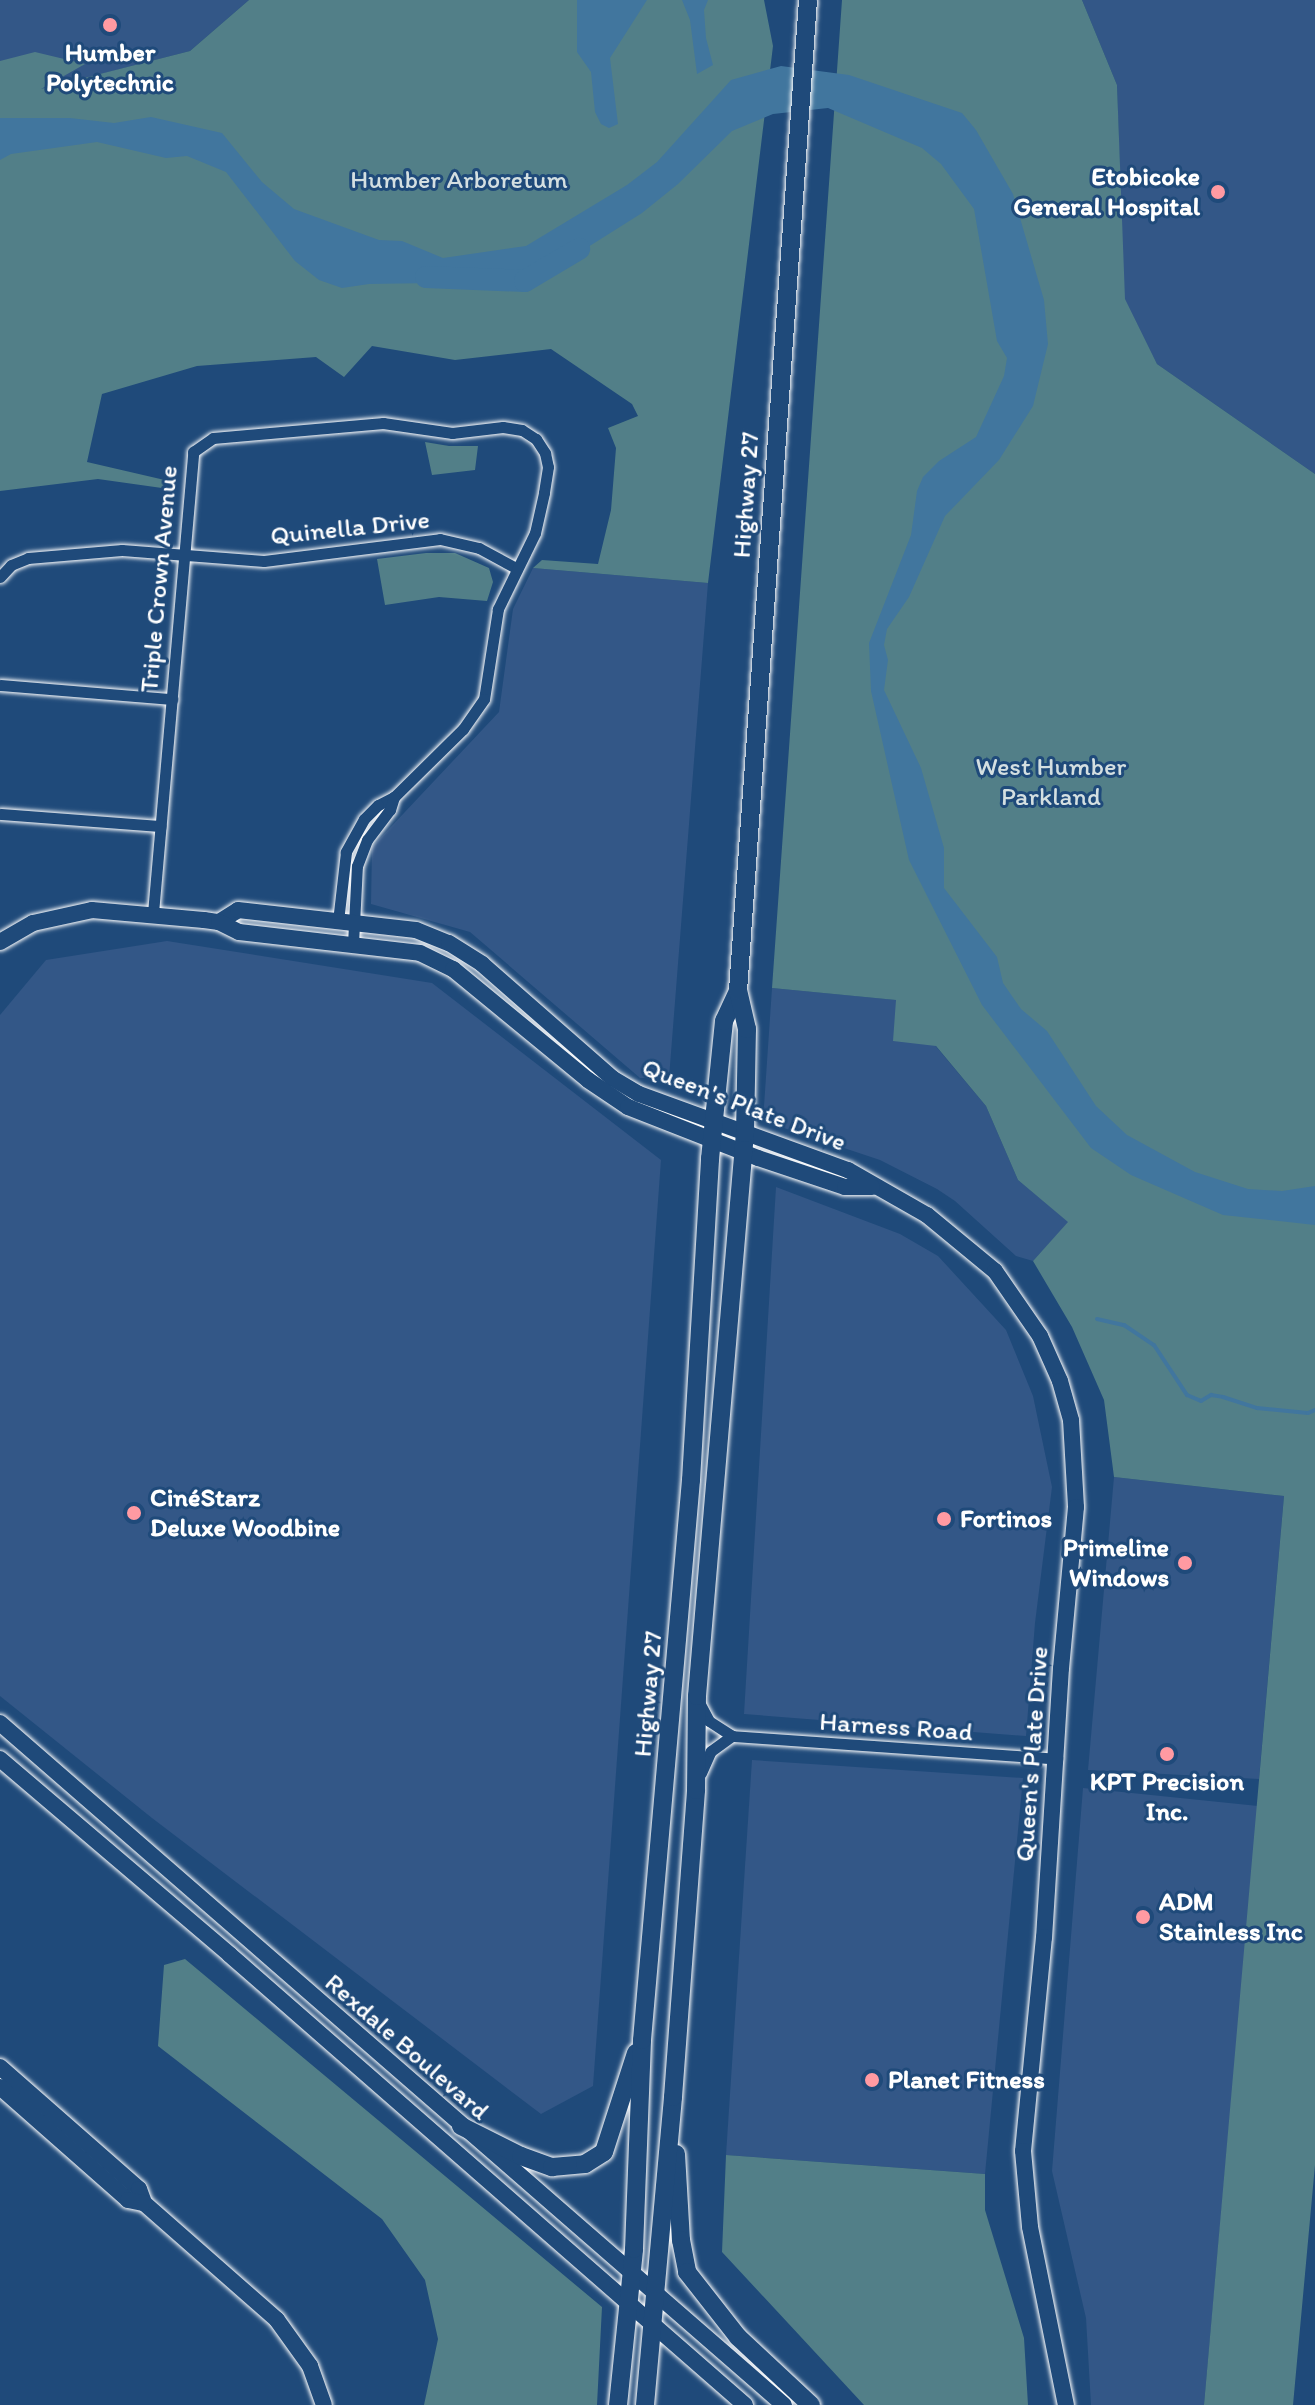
<!DOCTYPE html>
<meta charset="utf-8">
<style>
body{margin:0}
#map{position:relative;width:1315px;height:2405px;overflow:hidden;background:#1f4a7a;font-family:Itim,sans-serif}
div>[style]{position:absolute}
.built>*{inset:0;background:#335787}
.green>*{inset:0;background:#527f88}
.water>*{inset:0;background:#41769e}
.stream>*{height:4px;margin:-2px;padding:0 2px;transform-origin:2px;border-radius:2px;background:#41769e}
.river>*{height:22px;margin:-11px;padding:0 11px;transform-origin:11px;border-radius:11px;background:#41769e}
.roads{filter:drop-shadow(0 0 2px #fff) drop-shadow(0 0 2px #fff)}
.street>*{height:11px;margin:-5.5px;padding:0 5.5px;transform-origin:5.5px;border-radius:5.5px;background:#1f4a7a}
.secondary>*{height:16px;margin:-8px;padding:0 8px;transform-origin:8px;border-radius:8px;background:#1f4a7a}
.primary>*{height:18px;margin:-9px;padding:0 9px;transform-origin:9px;border-radius:9px;background:#1f4a7a}
.dots>*{width:22px;height:22px;translate:-50% -50%;box-sizing:border-box;border:4px solid #1f4a7a;border-radius:50%}
span{translate:-50% -50%;white-space:nowrap;text-align:center;line-height:1.15;-webkit-text-stroke:6px #1f4a7a;paint-order:stroke}
.poi-label{font-size:26px;color:#fff;font-weight:700}
.right{translate:-100% -50%;text-align:right}
.left{translate:0 -50%;text-align:left}
.park-label{font-size:26px;color:#d4dfe1}
.street-label{font-size:26px;color:#fff}
</style>
<div id="map">
<div class="built">
<i style="clip-path:polygon(0 0,249px 0,190px 51px,0 100px)"></i>
<i style="clip-path:polygon(1082px 0,1315px 0,1315px 474px,1157px 364px,1124px 299px,1117px 85px)"></i>
<i style="clip-path:polygon(533px 568px,708px 583px,669px 1078px,640px 1078px,470px 932px,371px 904px,372px 847px,499px 712px,513px 609px)"></i>
<i style="clip-path:polygon(167px 941px,432px 983px,661px 1160px,593px 2086px,541px 2114px,152px 1818px,0 1696px,0 1015px,46px 960px)"></i>
<i style="clip-path:polygon(772px 988px,897px 1000px,986px 1106px,1018px 1180px,1069px 1222px,1033px 1261px,1016px 1256px,955px 1201px,937px 1189px,880px 1160px,763px 1121px)"></i>
<i style="clip-path:polygon(776px 1187px,900px 1234px,938px 1256px,1006px 1330px,1033px 1396px,1052px 1487px,1035px 1623px,1026px 1736px,744px 1714px)"></i>
<i style="clip-path:polygon(1114px 1477px,1284px 1496px,1259px 1779px,1088px 1770px)"></i>
<i style="clip-path:polygon(752px 1760px,1023px 1778px,985px 2174px,726px 2155px)"></i>
<i style="clip-path:polygon(1083px 1788px,1258px 1806px,1204px 2405px,1091px 2405px,1086px 2318px,1052px 2171px)"></i>
</div>
<div class="green">
<i style="clip-path:polygon(249px 0,764px 0,773px 46px,708px 583px,533px 568px,542px 560px,598px 564px,611px 510px,616px 448px,608px 428px,638px 416px,632px 404px,551px 349px,455px 360px,372px 346px,344px 377px,316px 357px,197px 366px,102px 394px,87px 462px,169px 481px,169px 489px,98px 479px,0 491px,0 61px,35px 52px,85px 64px,41px 89px,190px 51px)"></i>
<i style="clip-path:polygon(842px 0,1082px 0,1117px 85px,1125px 299px,1157px 364px,1315px 474px,1315px 2165px,1293px 2405px,1204px 2405px,1284px 1496px,1114px 1477px,1104px 1400px,1072px 1327px,1033px 1261px,1068px 1222px,1018px 1180px,986px 1106px,936px 1046px,893px 1041px,896px 1000px,772px 988px)"></i>
<i style="clip-path:polygon(425px 442px,449px 446px,478px 446px,475px 470px,432px 475px)"></i>
<i style="clip-path:polygon(426px 553px,455px 553px,489px 568px,493px 582px,487px 601px,439px 597px,385px 605px,377px 559px)"></i>
<i style="clip-path:polygon(185px 1959px,602px 2307px,597px 2405px,424px 2405px,438px 2339px,425px 2280px,382px 2219px,158px 2046px,164px 1965px)"></i>
<i style="clip-path:polygon(726px 2155px,985px 2174px,985px 2210px,1024px 2338px,1028px 2405px,864px 2405px,722px 2252px)"></i>
</div>
<div class="water">
<i style="clip-path:polygon(577px 0,647px 0,610px 58px,618px 124px,609px 128px,601px 124px,595px 112px,591px 72px,577px 52px)"></i>
<i style="clip-path:polygon(682px 0,708px 0,704px 10px,706px 38px,713px 65px,697px 74px,690px 20px)"></i>
<i style="clip-path:polygon(781px 66px,849px 75px,962px 113px,976px 130px,1013px 194px,1044px 300px,1048px 344px,1033px 406px,999px 460px,945px 516px,909px 597px,887px 629px,884px 645px,888px 660px,884px 690px,921px 768px,944px 848px,944px 888px,997px 957px,1003px 983px,1021px 1009px,1047px 1031px,1096px 1106px,1127px 1135px,1195px 1172px,1248px 1189px,1282px 1191px,1315px 1186px,1315px 1225px,1223px 1215px,1131px 1175px,1091px 1148px,982px 1005px,909px 860px,871px 691px,869px 643px,911px 535px,917px 491px,923px 477px,939px 461px,976px 437px,1004px 376px,1007px 358px,997px 341px,974px 209px,941px 164px,922px 148px,828px 108px,773px 114px,732px 131px,678px 184px,642px 213px,569px 259px,487px 281px,456px 279px,433px 283px,369px 284px,342px 288px,319px 280px,295px 261px,226px 172px,187px 156px,166px 158px,97px 142px,11px 154px,0 160px,0 118px,70px 118px,114px 123px,151px 117px,222px 133px,262px 182px,294px 209px,379px 240px,402px 241px,443px 258px,526px 246px,627px 185px,657px 162px,731px 80px)"></i>
</div>
<div class="stream">
<i style="left:1097px;top:1319px;width:28px;rotate:13deg"></i>
<i style="left:1124px;top:1325px;width:36px;rotate:34deg"></i>
<i style="left:1154px;top:1345px;width:60px;rotate:56.6deg"></i>
<i style="left:1187px;top:1395px;width:15px;rotate:23deg"></i>
<i style="left:1201px;top:1401px;width:12px;rotate:-31deg"></i>
<i style="left:1211px;top:1395px;width:12px;rotate:9deg"></i>
<i style="left:1223px;top:1397px;width:36px;rotate:18deg"></i>
<i style="left:1257px;top:1408px;width:51px;rotate:5.6deg"></i>
<i style="left:1308px;top:1413px;width:8px;rotate:-23deg"></i>
</div>
<div class="river">
<i style="left:426px;top:277px;width:99px;rotate:2.3deg"></i>
<i style="left:525px;top:281px;width:63px;rotate:-30.7deg"></i>
</div>
<div class="roads">
<div class="street">
<i style="left:0;top:577px;width:16px;rotate:-47deg"></i>
<i style="left:11px;top:565px;width:18px;rotate:-22deg"></i>
<i style="left:28px;top:558px;width:94px;rotate:-4.9deg"></i>
<i style="left:122px;top:550px;width:142px;rotate:4.4deg"></i>
<i style="left:264px;top:561px;width:177px;rotate:-7.1deg"></i>
<i style="left:440px;top:539px;width:40px;rotate:13deg"></i>
<i style="left:479px;top:548px;width:42px;rotate:28.4deg"></i>
<i style="left:0;top:685px;width:173px;rotate:4.7deg"></i>
<i style="left:0;top:814px;width:161px;rotate:4.3deg"></i>
<i style="left:153px;top:913px;width:463px;rotate:-85deg"></i>
<i style="left:193px;top:452px;width:24px;rotate:-35deg"></i>
<i style="left:213px;top:438px;width:171px;rotate:-5deg"></i>
<i style="left:383px;top:423px;width:70px;rotate:8.2deg"></i>
<i style="left:452px;top:433px;width:51px;rotate:-6.7deg"></i>
<i style="left:503px;top:427px;width:19px;rotate:9deg"></i>
<i style="left:522px;top:430px;width:17px;rotate:33deg"></i>
<i style="left:536px;top:439px;width:17px;rotate:57deg"></i>
<i style="left:545px;top:453px;width:14px;rotate:78deg"></i>
<i style="left:548px;top:467px;width:26px;rotate:99deg"></i>
<i style="left:544px;top:493px;width:41px;rotate:102.7deg"></i>
<i style="left:535px;top:533px;width:85px;rotate:116deg"></i>
<i style="left:498px;top:609px;width:91px;rotate:98.8deg"></i>
<i style="left:484px;top:699px;width:37px;rotate:125deg"></i>
<i style="left:463px;top:729px;width:97px;rotate:135.4deg"></i>
<i style="left:394px;top:797px;width:18px;rotate:153deg"></i>
<i style="left:378px;top:805px;width:20px;rotate:135deg"></i>
<i style="left:364px;top:819px;width:38px;rotate:119deg"></i>
<i style="left:346px;top:852px;width:69px;rotate:96.6deg"></i>
<i style="left:353px;top:944px;width:78px;rotate:-87.1deg"></i>
<i style="left:357px;top:866px;width:28px;rotate:-69deg"></i>
<i style="left:367px;top:840px;width:38px;rotate:-53deg"></i>
<i style="left:390px;top:810px;width:14px;rotate:-73deg"></i>
<i style="left:700px;top:1704px;width:19px;rotate:62deg"></i>
<i style="left:709px;top:1721px;width:27px;rotate:33deg"></i>
<i style="left:701px;top:1773px;width:24px;rotate:-66deg"></i>
<i style="left:711px;top:1751px;width:26px;rotate:-36deg"></i>
<i style="left:732px;top:1736px;width:326px;rotate:4deg"></i>
</div>
<div class="secondary">
<i style="left:219px;top:922px;width:22px;rotate:-32deg"></i>
<i style="left:238px;top:910px;width:179px;rotate:6.4deg"></i>
<i style="left:416px;top:930px;width:35px;rotate:22deg"></i>
<i style="left:449px;top:943px;width:39px;rotate:32deg"></i>
<i style="left:482px;top:964px;width:173px;rotate:41.2deg"></i>
<i style="left:612px;top:1078px;width:31px;rotate:31deg"></i>
<i style="left:639px;top:1094px;width:222px;rotate:20deg"></i>
<i style="left:848px;top:1170px;width:91px;rotate:29.7deg"></i>
<i style="left:927px;top:1215px;width:88px;rotate:39.5deg"></i>
<i style="left:995px;top:1271px;width:79px;rotate:55.3deg"></i>
<i style="left:1040px;top:1336px;width:49px;rotate:66deg"></i>
<i style="left:1060px;top:1381px;width:41px;rotate:74.2deg"></i>
<i style="left:1071px;top:1420px;width:87px;rotate:86.7deg"></i>
<i style="left:1076px;top:1507px;width:162px;rotate:95.3deg"></i>
<i style="left:1061px;top:1668px;width:270px;rotate:93.6deg"></i>
<i style="left:1044px;top:1937px;width:215px;rotate:95.6deg"></i>
<i style="left:1023px;top:2151px;width:76px;rotate:84.7deg"></i>
<i style="left:1030px;top:2227px;width:182px;rotate:78.6deg"></i>
<i style="left:0;top:942px;width:38px;rotate:-30deg"></i>
<i style="left:33px;top:923px;width:60px;rotate:-12.4deg"></i>
<i style="left:92px;top:910px;width:112px;rotate:5.1deg"></i>
<i style="left:204px;top:920px;width:15px;rotate:8deg"></i>
<i style="left:219px;top:922px;width:22px;rotate:27deg"></i>
<i style="left:239px;top:932px;width:182px;rotate:6.6deg"></i>
<i style="left:420px;top:953px;width:37px;rotate:26deg"></i>
<i style="left:453px;top:969px;width:175px;rotate:39.4deg"></i>
<i style="left:588px;top:1080px;width:48px;rotate:34deg"></i>
<i style="left:628px;top:1107px;width:140px;rotate:21.4deg"></i>
<i style="left:758px;top:1158px;width:92px;rotate:18.4deg"></i>
<i style="left:845px;top:1187px;width:27px"></i>
<i style="left:0;top:1723px;width:1039px;rotate:41.02deg"></i>
<i style="left:0;top:1759px;width:302px;rotate:40.4deg"></i>
<i style="left:230px;top:1955px;width:684px;rotate:41.15deg"></i>
<i style="left:0;top:2067px;width:185px;rotate:41.3deg"></i>
<i style="left:139px;top:2189px;width:15px;rotate:70deg"></i>
<i style="left:144px;top:2203px;width:177px;rotate:41.3deg"></i>
<i style="left:277px;top:2320px;width:57px;rotate:54.3deg"></i>
<i style="left:310px;top:2366px;width:41px;rotate:70.3deg"></i>
<i style="left:0;top:2087px;width:171px;rotate:41.4deg"></i>
<i style="left:128px;top:2200px;width:16px;rotate:11deg"></i>
</div>
<div class="primary">
<i style="left:461px;top:2126px;width:67px;rotate:26.6deg"></i>
<i style="left:521px;top:2156px;width:33px;rotate:20deg"></i>
<i style="left:552px;top:2167px;width:33px;rotate:-5deg"></i>
<i style="left:585px;top:2164px;width:22px;rotate:-32deg"></i>
<i style="left:604px;top:2152px;width:104px;rotate:-72.1deg"></i>
<i style="left:676px;top:2154px;width:86px;rotate:86.7deg"></i>
<i style="left:681px;top:2240px;width:33px;rotate:79deg"></i>
<i style="left:687px;top:2272px;width:83px;rotate:51.9deg"></i>
<i style="left:738px;top:2337px;width:100px;rotate:43deg"></i>
<i style="left:618px;top:2405px;width:157px;rotate:-84.1deg"></i>
<i style="left:634px;top:2249px;width:209px;rotate:-87.8deg"></i>
<i style="left:642px;top:2040px;width:562px;rotate:-85deg"></i>
<i style="left:691px;top:1480px;width:322px;rotate:-86.6deg"></i>
<i style="left:710px;top:1159px;width:139px;rotate:-84.2deg"></i>
<i style="left:724px;top:1021px;width:33px;rotate:-65deg"></i>
<i style="left:645px;top:2405px;width:309px;rotate:-84.8deg"></i>
<i style="left:673px;top:2097px;width:308px;rotate:-85.7deg"></i>
<i style="left:696px;top:1790px;width:94px;rotate:-89.4deg"></i>
<i style="left:697px;top:1696px;width:565px;rotate:-85.13deg"></i>
<i style="left:745px;top:1133px;width:104px;rotate:-88.9deg"></i>
<i style="left:747px;top:1029px;width:39px;rotate:-103deg"></i>
<i style="left:738px;top:991px;width:993px;rotate:-85.96deg"></i>
</div>
</div>
<div class="dots">
<i style="left:110px;top:25px;background:#ff9aa2"></i>
<i style="left:1218px;top:192px;background:#ff9aa2"></i>
<i style="left:134px;top:1513px;background:#ff9aa2"></i>
<i style="left:944px;top:1519px;background:#ff9aa2"></i>
<i style="left:1185px;top:1563px;background:#ff9aa2"></i>
<i style="left:1167px;top:1754px;background:#ff9aa2"></i>
<i style="left:1143px;top:1917px;background:#ff9aa2"></i>
<i style="left:872px;top:2080px;background:#ff9aa2"></i>
</div>
<div class="poi-label">
<span style="left:110px;top:68px">Humber<br>Polytechnic</span>
<span class="right" style="left:1200px;top:192px">Etobicoke<br>General Hospital</span>
<span class="left" style="left:150px;top:1513px">CinéStarz<br>Deluxe Woodbine</span>
<span class="left" style="left:960px;top:1519px">Fortinos</span>
<span class="right" style="left:1169px;top:1563px">Primeline<br>Windows</span>
<span style="left:1167px;top:1797px">KPT Precision<br>Inc.</span>
<span class="left" style="left:1159px;top:1917px">ADM<br>Stainless Inc</span>
<span class="left" style="left:888px;top:2080px">Planet Fitness</span>
</div>
<div class="park-label">
<span style="left:459px;top:180px">Humber Arboretum</span>
<span style="left:1051px;top:782px">West Humber<br>Parkland</span>
</div>
<div class="street-label">
<span style="left:746px;top:495px;rotate:-86deg">Highway 27</span>
<span style="left:350px;top:528px;rotate:-6deg">Quinella Drive</span>
<span style="left:159px;top:579px;rotate:-85deg">Triple Crown Avenue</span>
<span style="left:744px;top:1105px;rotate:21deg">Queen's Plate Drive</span>
<span style="left:648px;top:1694px;rotate:-85deg">Highway 27</span>
<span style="left:896px;top:1727px;rotate:4deg">Harness Road</span>
<span style="left:1032px;top:1754px;rotate:-86deg">Queen's Plate Drive</span>
<span style="left:407px;top:2047px;rotate:41deg">Rexdale Boulevard</span>
</div>
</div>
